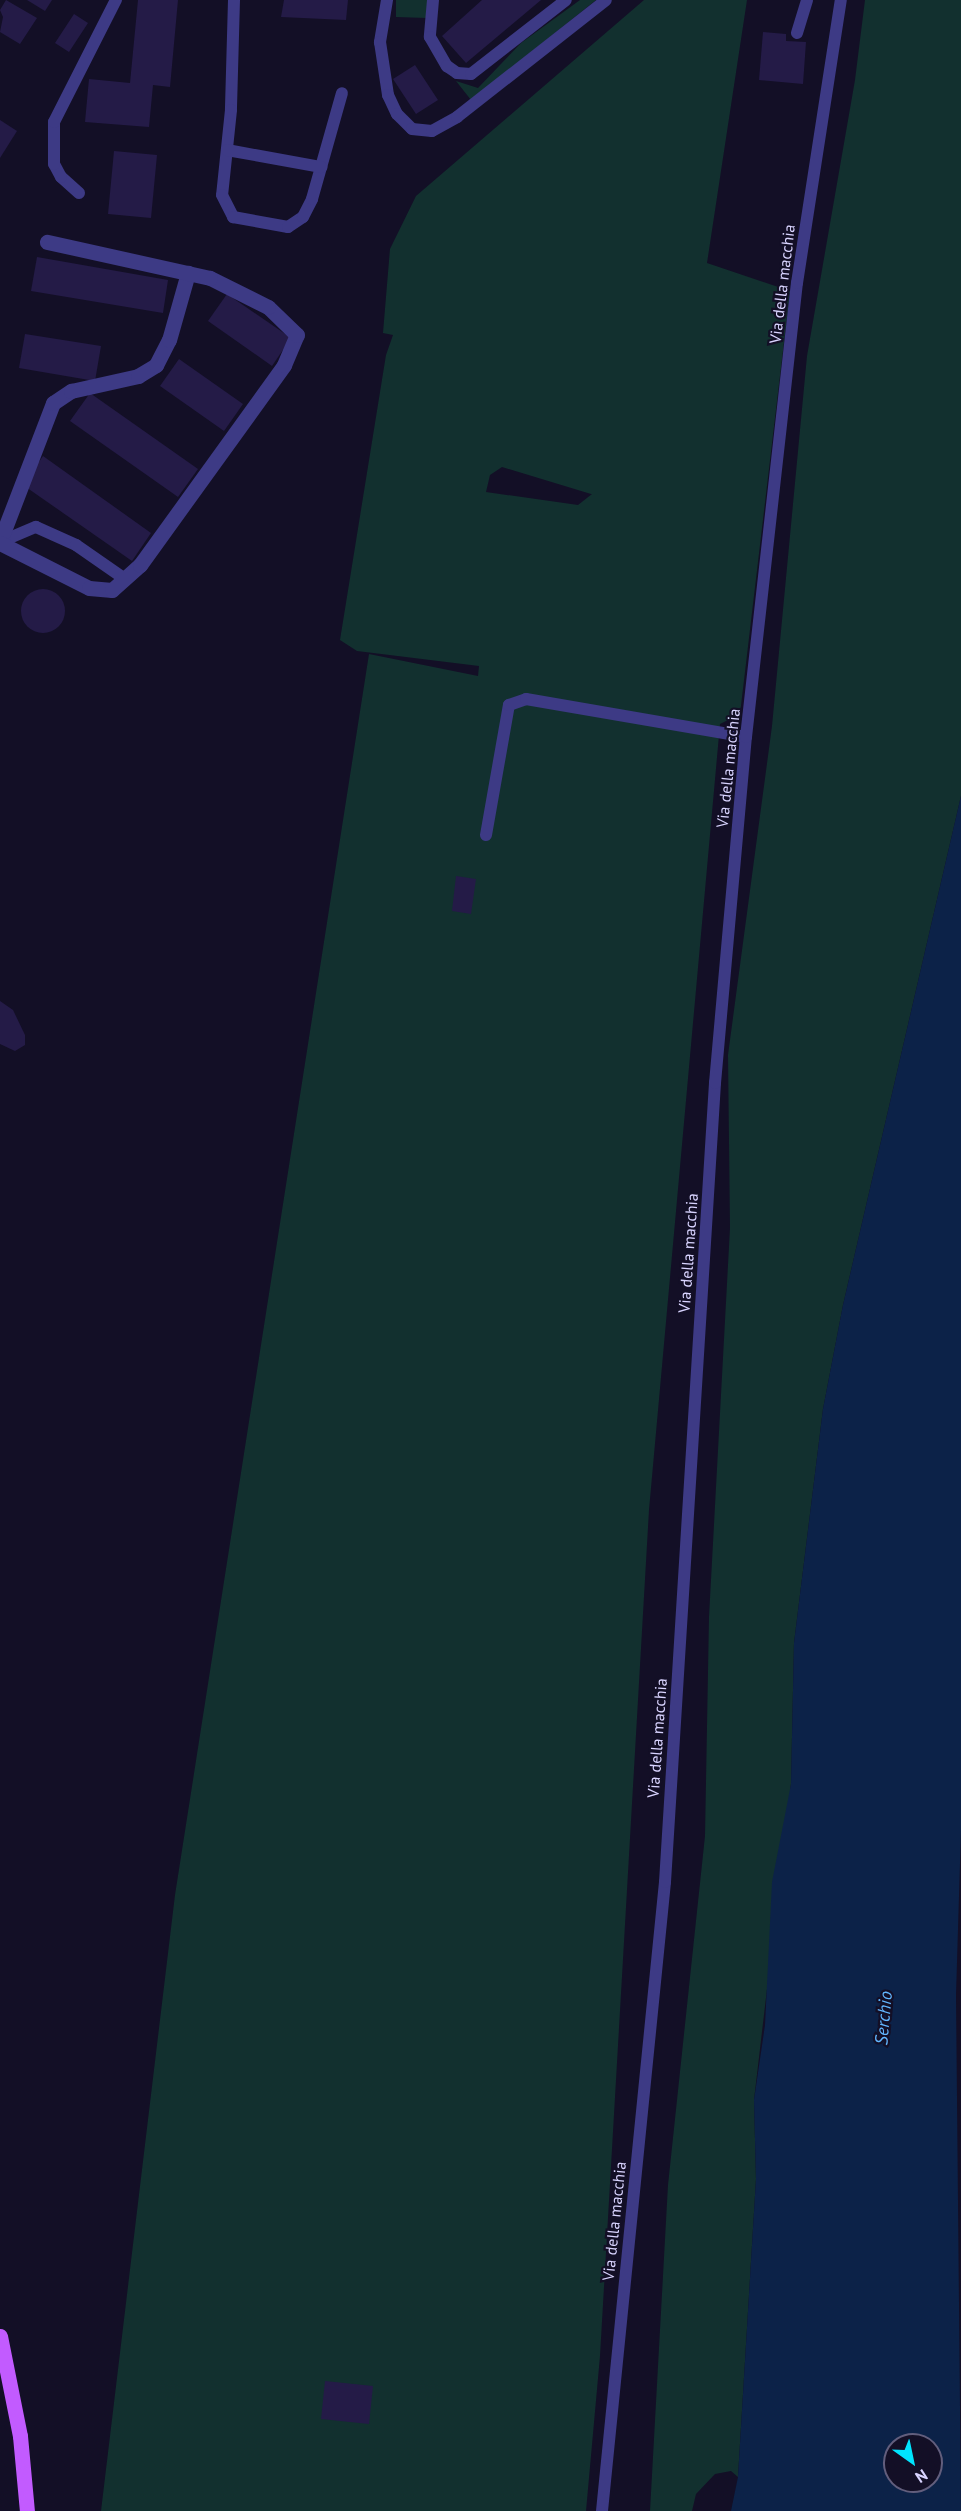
<!DOCTYPE html>
<style>
body{margin:0}
#map{position:relative;width:961px;height:2511px;overflow:hidden;background:#130f26;font-family:"PT Sans",sans-serif}
div>[style]{position:absolute}
.green>*{inset:0;background:#12302f}
.water>*{inset:0;background:#0c2248}
.building>*{inset:0;background:#241b47}
.round{border-radius:50%}
.service>*{height:12px;margin:-6px;padding:0 6px;transform-origin:6px;border-radius:6px;background:#3d3a85}
.minor>*{height:15px;margin:-7.5px;padding:0 7.5px;transform-origin:7.5px;border-radius:7.5px;background:#3d3a85}
.primary>*{height:15px;margin:-7.5px;padding:0 7.5px;transform-origin:7.5px;border-radius:7.5px;background:#c25bff}
span{translate:-50% -50%;white-space:nowrap;text-align:center;line-height:1.15;-webkit-text-stroke:4.5px #130f26;paint-order:stroke}
.street-label{font-size:16px;color:#d9d4ff}
.water-label{font-size:18px;color:#62b6ff;font-style:italic}
.north{position:absolute;left:883px;top:2433px;width:60px;height:60px;box-sizing:border-box;background:#130f26;border:2px solid #625e7d;border-radius:50%;rotate:147deg;font-size:16px;font-weight:700;line-height:24px;text-align:center;color:#d9d4ff}
.north::after{content:'';display:block;margin:auto;width:21px;height:27px;background:#00e5ff;clip-path:polygon(50% 0,100% 100%,50% 72%,0 100%)}
</style>
<div id="map">
<div class="green">
<i style="clip-path:polygon(396px 0,431px 0,427px 18px,396px 17px)"></i>
<i style="clip-path:polygon(580px 0,596px 0,471px 100px,456px 81px,478px 88px,521px 43px)"></i>
<i style="clip-path:polygon(evenodd,644px 0,747px 0,707px 263px,790px 291px,740px 714px,720px 724px,649px 1510px,600px 2356px,586px 2511px,101px 2511px,175px 1895px,369px 654px,478px 676px,479px 666px,357px 651px,340px 640px,386px 355px,393px 335px,383px 333px,390px 249px,416px 196px,644px 0,502px 467px,591px 494px,592px 494px,578px 505px,486px 492px,490px 475px,502px 467px)"></i>
<i style="clip-path:polygon(865px 0,961px 0,961px 796px,843px 1305px,823px 1409px,794px 1643px,791px 1784px,754px 2100px,756px 2179px,738px 2477px,731px 2471px,715px 2474px,696px 2494px,692px 2511px,650px 2511px,668px 2185px,705px 1836px,709px 1617px,730px 1228px,728px 1055px,772px 726px,807px 356px,855px 80px)"></i>
</div>
<div class="water">
<i style="clip-path:polygon(evenodd,961px 796px,961px 1830px,956px 1995px,961px 2511px,731px 2511px,738px 2477px,756px 2179px,754px 2100px,765px 2025px,772px 1882px,791px 1784px,794px 1643px,823px 1409px,843px 1305px,961px 796px,895px 2445px,931px 2445px,931px 2481px,895px 2481px,895px 2445px)"></i>
</div>
<div class="building">
<i style="clip-path:polygon(6px 0,37px 18px,20px 44px,0 32px,3px 17px,0 10px)"></i>
<i style="clip-path:polygon(27px 0,52px 0,45px 11px)"></i>
<i style="clip-path:polygon(138px 0,178px 0,170px 87px,153px 85px,149px 127px,85px 122px,89px 79px,130px 83px)"></i>
<i style="clip-path:polygon(284px 0,348px 0,346px 20px,281px 17px)"></i>
<i style="clip-path:polygon(482px 0,541px 0,466px 63px,442px 36px)"></i>
<i style="clip-path:polygon(74px 14px,88px 23px,69px 52px,55px 43px)"></i>
<i style="clip-path:polygon(763px 32px,786px 34px,786px 41px,806px 42px,803px 84px,759px 80px)"></i>
<i style="clip-path:polygon(415px 65px,438px 100px,416px 114px,393px 79px)"></i>
<i style="clip-path:polygon(0 120px,17px 131px,0 158px)"></i>
<i style="clip-path:polygon(114px 151px,157px 155px,151px 218px,108px 214px)"></i>
<i style="clip-path:polygon(37px 257px,168px 280px,163px 313px,31px 291px)"></i>
<i style="clip-path:polygon(227px 294px,291px 338px,272px 366px,208px 321px)"></i>
<i style="clip-path:polygon(25px 334px,101px 346px,95px 381px,19px 368px)"></i>
<i style="clip-path:polygon(179px 359px,243px 404px,224px 431px,160px 386px)"></i>
<i style="clip-path:polygon(90px 393px,198px 469px,178px 497px,70px 421px)"></i>
<i style="clip-path:polygon(43px 456px,151px 533px,132px 561px,23px 485px)"></i>
<i class="round" style="left:21px;top:589px;width:44px;height:44px"></i>
<i style="clip-path:polygon(456px 876px,476px 879px,471px 914px,452px 911px)"></i>
<i style="clip-path:polygon(0 1001px,13px 1010px,25px 1035px,25px 1045px,15px 1051px,0 1044px)"></i>
<i style="clip-path:polygon(325px 2381px,373px 2386px,369px 2424px,321px 2419px)"></i>
</div>
<div class="service">
<i style="left:234px;top:0;width:110px;rotate:91.6deg"></i>
<i style="left:231px;top:110px;width:85px;rotate:96deg"></i>
<i style="left:222px;top:195px;width:25px;rotate:63deg"></i>
<i style="left:233px;top:217px;width:56px;rotate:10.3deg"></i>
<i style="left:288px;top:227px;width:18px;rotate:-34deg"></i>
<i style="left:303px;top:217px;width:20px;rotate:-63deg"></i>
<i style="left:312px;top:199px;width:110px;rotate:-74.2deg"></i>
<i style="left:387px;top:0;width:43px;rotate:99.5deg"></i>
<i style="left:380px;top:42px;width:54px;rotate:81.4deg"></i>
<i style="left:388px;top:95px;width:21px;rotate:65deg"></i>
<i style="left:397px;top:114px;width:21px;rotate:45deg"></i>
<i style="left:412px;top:129px;width:20px;rotate:6deg"></i>
<i style="left:432px;top:131px;width:29px;rotate:-29deg"></i>
<i style="left:457px;top:117px;width:189px;rotate:-38.1deg"></i>
<i style="left:433px;top:0;width:37px;rotate:95deg"></i>
<i style="left:430px;top:37px;width:34px;rotate:60deg"></i>
<i style="left:447px;top:66px;width:12px;rotate:35deg"></i>
<i style="left:457px;top:73px;width:14px;rotate:4deg"></i>
<i style="left:471px;top:74px;width:120px;rotate:-37.9deg"></i>
<i style="left:797px;top:33px;width:34px;rotate:-73deg"></i>
<i style="left:227px;top:150px;width:96px;rotate:10.3deg"></i>
<i style="left:79px;top:193px;width:24px;rotate:-138deg"></i>
<i style="left:61px;top:177px;width:15px;rotate:-118deg"></i>
<i style="left:54px;top:164px;width:42px;rotate:-90deg"></i>
<i style="left:54px;top:122px;width:137px;rotate:-63.1deg"></i>
<i style="left:0;top:542px;width:39px;rotate:-23deg"></i>
<i style="left:36px;top:527px;width:44px;rotate:24.2deg"></i>
<i style="left:76px;top:545px;width:60px;rotate:34.8deg"></i>
<i style="left:486px;top:835px;width:132px;rotate:-80deg"></i>
<i style="left:509px;top:705px;width:18px;rotate:-19deg"></i>
<i style="left:526px;top:699px;width:223px;rotate:9.8deg"></i>
<i style="left:602px;top:2511px;width:632px;rotate:-84.28deg"></i>
<i style="left:665px;top:1882px;width:801px;rotate:-86.42deg"></i>
<i style="left:715px;top:1083px;width:347px;rotate:-84.9deg"></i>
<i style="left:746px;top:737px;width:457px;rotate:-83.6deg"></i>
<i style="left:797px;top:283px;width:286px;rotate:-81.2deg"></i>
</div>
<div class="minor">
<i style="left:0;top:541px;width:148px;rotate:-69deg"></i>
<i style="left:53px;top:403px;width:22px;rotate:-34deg"></i>
<i style="left:71px;top:391px;width:69px;rotate:-12.6deg"></i>
<i style="left:138px;top:376px;width:21px;rotate:-31deg"></i>
<i style="left:156px;top:365px;width:28px;rotate:-63deg"></i>
<i style="left:169px;top:340px;width:70px;rotate:-74.2deg"></i>
<i style="left:0;top:543px;width:100px;rotate:26.8deg"></i>
<i style="left:89px;top:588px;width:23px;rotate:5deg"></i>
<i style="left:112px;top:590px;width:38px;rotate:-42deg"></i>
<i style="left:140px;top:565px;width:246px;rotate:-54.2deg"></i>
<i style="left:284px;top:365px;width:33px;rotate:-67deg"></i>
<i style="left:297px;top:335px;width:40px;rotate:-136deg"></i>
<i style="left:268px;top:307px;width:65px;rotate:-153.4deg"></i>
<i style="left:210px;top:278px;width:167px;rotate:-167.5deg"></i>
</div>
<div class="primary">
<i style="left:0;top:2336px;width:102px;rotate:78.7deg"></i>
<i style="left:20px;top:2436px;width:75px;rotate:84.7deg"></i>
</div>
<div class="street-label">
<span style="left:782px;top:284px;rotate:-83deg">Via della macchia</span>
<span style="left:728px;top:768px;rotate:-84deg">Via della macchia</span>
<span style="left:688px;top:1253px;rotate:-86deg">Via della macchia</span>
<span style="left:657px;top:1738px;rotate:-86deg">Via della macchia</span>
<span style="left:614px;top:2221px;rotate:-84deg">Via della macchia</span>
</div>
<div class="water-label">
<span style="left:884px;top:2018px;rotate:-85deg">Serchio</span>
</div>
<div class="north">N</div>
</div>
